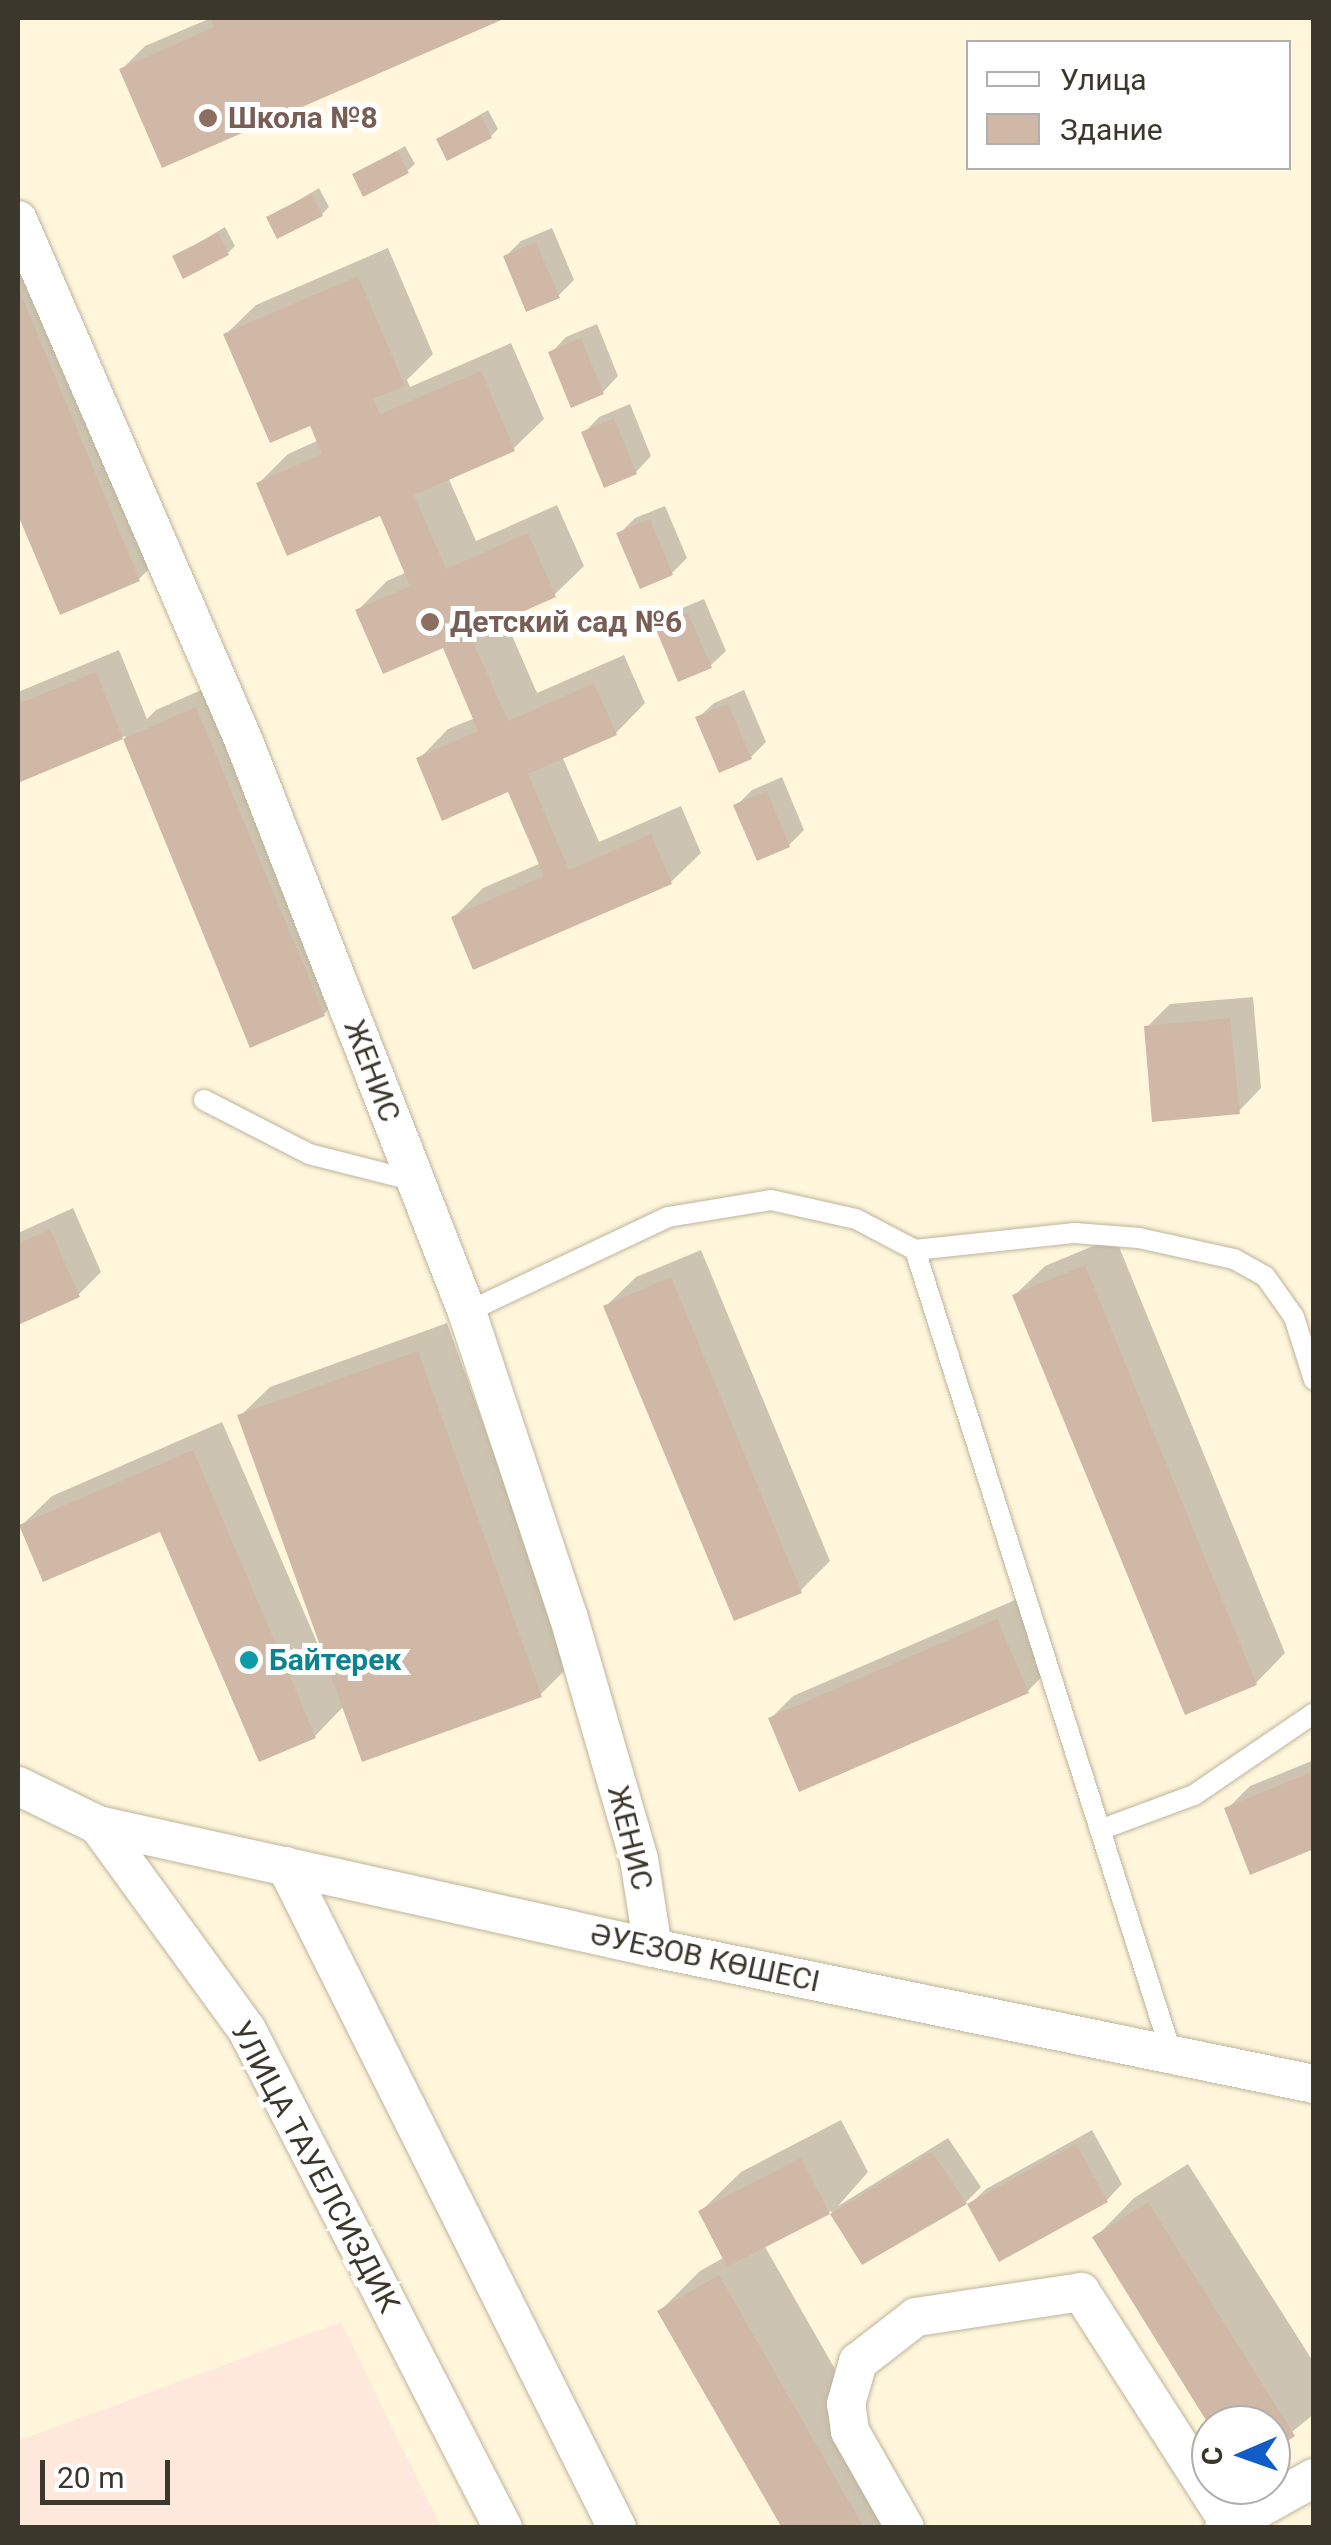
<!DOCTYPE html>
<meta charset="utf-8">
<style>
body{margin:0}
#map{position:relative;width:1331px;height:2545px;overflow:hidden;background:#fff6dc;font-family:Roboto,sans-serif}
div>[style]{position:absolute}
.medical>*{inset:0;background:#fee7db}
.shadow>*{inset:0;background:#0003}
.building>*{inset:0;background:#d0b8a7}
.roads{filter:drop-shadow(0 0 2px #bdb59c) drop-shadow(0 0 2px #bdb59c)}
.service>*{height:20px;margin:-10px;padding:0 10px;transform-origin:10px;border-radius:10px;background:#fff}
.minor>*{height:38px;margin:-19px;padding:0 19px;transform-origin:19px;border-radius:19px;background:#fff}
.dots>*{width:28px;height:28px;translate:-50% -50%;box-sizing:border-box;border:5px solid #fff;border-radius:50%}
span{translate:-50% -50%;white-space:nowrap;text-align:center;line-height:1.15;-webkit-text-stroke:10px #fff;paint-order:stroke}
.education-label{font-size:30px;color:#785e54;font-weight:700}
.left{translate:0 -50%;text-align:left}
.street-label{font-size:30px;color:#3b372d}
.culture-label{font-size:30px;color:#0d838f;font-weight:700}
.frame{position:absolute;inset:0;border:20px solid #3b372d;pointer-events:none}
.legend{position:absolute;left:966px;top:40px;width:325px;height:130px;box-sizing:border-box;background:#fff;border:2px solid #b1afab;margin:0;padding:12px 18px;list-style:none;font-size:30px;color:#3b372d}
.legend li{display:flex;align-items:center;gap:20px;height:50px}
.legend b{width:50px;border:2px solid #b1afab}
.north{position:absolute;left:1191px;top:2405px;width:100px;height:100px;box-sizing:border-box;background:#fff;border:2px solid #b1afab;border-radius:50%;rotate:268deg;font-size:28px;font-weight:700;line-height:40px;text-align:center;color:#3b372d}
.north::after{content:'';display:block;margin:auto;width:35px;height:45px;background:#125cc7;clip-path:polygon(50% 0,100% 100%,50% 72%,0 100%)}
.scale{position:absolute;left:40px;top:2460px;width:130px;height:45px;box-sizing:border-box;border:5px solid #3b372d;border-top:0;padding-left:12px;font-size:30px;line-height:35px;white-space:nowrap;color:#3b372d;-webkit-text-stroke:8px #fff;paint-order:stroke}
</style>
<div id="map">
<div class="medical">
<i style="clip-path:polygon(341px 2322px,441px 2527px,18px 2527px,18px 2441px)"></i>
</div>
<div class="shadow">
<i style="clip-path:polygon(211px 18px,500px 18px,163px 164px,122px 69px,145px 46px)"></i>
<i style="clip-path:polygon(488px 110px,498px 129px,491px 136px,439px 139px)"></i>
<i style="clip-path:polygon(405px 146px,415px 164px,407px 171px,355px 175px)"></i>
<i style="clip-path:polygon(319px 188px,329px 207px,322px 214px,269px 218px)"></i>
<i style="clip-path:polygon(18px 222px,168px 550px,139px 579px,62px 612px,18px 508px)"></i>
<i style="clip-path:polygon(225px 227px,235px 246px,228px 253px,175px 257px)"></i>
<i style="clip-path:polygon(552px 228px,574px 280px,558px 296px,506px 256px,521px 241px)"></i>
<i style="clip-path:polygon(388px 248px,433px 354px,407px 380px,410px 387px,511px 343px,544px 419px,514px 448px,448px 477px,476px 541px,557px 505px,584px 566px,554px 595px,504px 617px,537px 693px,624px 655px,645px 703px,616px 733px,562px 756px,599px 842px,681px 806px,701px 853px,671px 882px,454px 917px,483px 888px,541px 863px,509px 789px,419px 759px,448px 729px,475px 718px,444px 645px,358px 610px,387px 581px,407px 572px,381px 513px,259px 483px,288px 454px,319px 440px,311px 422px,226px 334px,256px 305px)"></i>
<i style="clip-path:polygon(597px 324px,618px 376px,603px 392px,551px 353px,566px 337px)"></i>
<i style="clip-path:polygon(630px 404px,651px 456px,636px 472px,584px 433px,599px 417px)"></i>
<i style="clip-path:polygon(665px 506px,687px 558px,672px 573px,619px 534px,635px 518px)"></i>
<i style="clip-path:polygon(704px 599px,726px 651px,710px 666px,658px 627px,673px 612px)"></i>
<i style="clip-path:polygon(119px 650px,147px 719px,156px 710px,226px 679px,353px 985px,324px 1014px,252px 1044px,125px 736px,18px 780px,18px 692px)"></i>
<i style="clip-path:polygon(744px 690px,766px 742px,751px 757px,698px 718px,714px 703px)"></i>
<i style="clip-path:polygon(782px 777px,804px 830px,789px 845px,736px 806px,752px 790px)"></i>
<i style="clip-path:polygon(1253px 997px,1261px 1088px,1238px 1112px,1147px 1027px,1170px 1004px)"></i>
<i style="clip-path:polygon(73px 1208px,101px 1272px,78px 1295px,18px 1322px,18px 1233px)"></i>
<i style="clip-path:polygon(1115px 1237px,1285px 1653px,1256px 1683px,1015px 1295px,1045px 1266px)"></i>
<i style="clip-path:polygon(701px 1250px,830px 1561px,800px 1591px,606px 1306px,636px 1277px)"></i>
<i style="clip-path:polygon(447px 1323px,570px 1665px,540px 1695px,344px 1706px,315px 1736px,162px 1529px,22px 1525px,52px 1496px,222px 1422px,319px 1647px,323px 1646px,240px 1416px,270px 1387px)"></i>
<i style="clip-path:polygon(1020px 1598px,1050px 1668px,1028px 1691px,770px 1719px,793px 1696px)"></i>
<i style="clip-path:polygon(1314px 1760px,1314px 1846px,1227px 1809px,1250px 1786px)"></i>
<i style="clip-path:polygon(841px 2120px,868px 2172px,838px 2206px,948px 2138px,981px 2187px,966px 2202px,863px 2262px,831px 2211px,764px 2245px,926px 2528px,785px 2528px,660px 2311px,700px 2271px,725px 2257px,701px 2211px,741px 2172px)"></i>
<i style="clip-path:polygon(1092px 2130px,1122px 2184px,1107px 2200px,1000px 2259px,970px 2204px,986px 2189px)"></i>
<i style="clip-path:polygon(1188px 2164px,1314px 2363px,1314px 2414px,1271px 2449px,1271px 2425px,1212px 2425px,1095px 2238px,1134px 2198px)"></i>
</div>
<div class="building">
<i style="clip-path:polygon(210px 18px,506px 18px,162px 168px,119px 69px,214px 27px)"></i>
<i style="clip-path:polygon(481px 115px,492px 138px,447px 161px,436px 139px)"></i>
<i style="clip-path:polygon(397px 151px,409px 173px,363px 197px,352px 174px)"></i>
<i style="clip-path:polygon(311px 194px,323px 216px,277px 239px,266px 217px)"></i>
<i style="clip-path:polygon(218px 233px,229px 255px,183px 279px,172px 256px)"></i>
<i style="clip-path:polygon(536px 242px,560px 298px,526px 312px,503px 256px)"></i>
<i style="clip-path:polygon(358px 276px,405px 386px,373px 399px,380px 414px,481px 371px,515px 451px,414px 495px,446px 569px,528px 533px,556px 597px,470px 635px,508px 721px,594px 683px,617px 735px,528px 774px,569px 870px,651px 834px,672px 884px,473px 970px,451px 917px,544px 876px,508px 792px,442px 821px,416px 758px,478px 731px,443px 648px,383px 674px,355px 610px,410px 586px,380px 516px,287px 556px,256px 483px,322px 454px,310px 426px,270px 443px,223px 334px)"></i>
<i style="clip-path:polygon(18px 287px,140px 581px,60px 615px,18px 515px)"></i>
<i style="clip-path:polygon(581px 338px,604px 394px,571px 408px,548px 352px)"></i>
<i style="clip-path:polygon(614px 418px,637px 474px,604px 488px,581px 432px)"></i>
<i style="clip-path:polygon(650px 519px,673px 575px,640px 589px,616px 533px)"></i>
<i style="clip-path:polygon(688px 613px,712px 668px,678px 682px,655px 627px)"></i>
<i style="clip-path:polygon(96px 672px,123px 739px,18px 783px,18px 704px)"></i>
<i style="clip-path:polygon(728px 704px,752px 759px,719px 773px,695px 717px)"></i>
<i style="clip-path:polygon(196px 707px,325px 1016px,250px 1048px,123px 739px)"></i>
<i style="clip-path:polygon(767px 791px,790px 847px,757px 861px,733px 805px)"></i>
<i style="clip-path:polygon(1230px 1018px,1240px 1114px,1152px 1122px,1144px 1026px)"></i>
<i style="clip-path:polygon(50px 1229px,80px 1297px,18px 1325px,18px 1244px)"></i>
<i style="clip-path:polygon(1085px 1265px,1257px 1685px,1185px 1715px,1012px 1295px)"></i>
<i style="clip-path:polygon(671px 1277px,802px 1593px,734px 1621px,603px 1306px)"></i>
<i style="clip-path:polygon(418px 1351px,542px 1697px,362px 1762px,237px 1415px)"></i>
<i style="clip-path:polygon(193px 1450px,316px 1738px,259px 1762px,160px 1532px,43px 1582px,19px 1525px)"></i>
<i style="clip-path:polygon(997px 1619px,1029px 1693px,799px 1792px,768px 1718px)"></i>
<i style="clip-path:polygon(1314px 1771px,1314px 1849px,1250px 1875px,1224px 1808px)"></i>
<i style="clip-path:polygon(1076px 2144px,1108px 2202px,999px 2262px,967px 2204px)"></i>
<i style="clip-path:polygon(932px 2152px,967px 2204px,862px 2265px,830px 2214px)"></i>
<i style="clip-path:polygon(801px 2158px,830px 2214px,727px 2267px,698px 2211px)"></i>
<i style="clip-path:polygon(1148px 2202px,1295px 2436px,1271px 2452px,1271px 2425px,1209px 2425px,1092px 2237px)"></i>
<i style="clip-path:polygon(719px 2275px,864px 2528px,782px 2528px,657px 2311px)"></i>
</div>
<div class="roads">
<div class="service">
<i style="left:204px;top:1100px;width:118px;rotate:27.2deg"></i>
<i style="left:309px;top:1154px;width:109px;rotate:14.3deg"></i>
<i style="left:915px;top:1250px;width:842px;rotate:72.3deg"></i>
<i style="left:467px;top:1312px;width:222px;rotate:-25.3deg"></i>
<i style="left:668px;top:1217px;width:104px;rotate:-9.4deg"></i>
<i style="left:771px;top:1200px;width:87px;rotate:12.6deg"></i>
<i style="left:856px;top:1219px;width:67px;rotate:27.7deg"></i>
<i style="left:915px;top:1250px;width:161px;rotate:-6.1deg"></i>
<i style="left:1075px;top:1233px;width:64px;rotate:4.5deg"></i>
<i style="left:1139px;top:1238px;width:97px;rotate:12.5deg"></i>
<i style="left:1234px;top:1259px;width:35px;rotate:29deg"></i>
<i style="left:1265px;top:1276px;width:50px;rotate:54.7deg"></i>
<i style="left:1294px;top:1317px;width:66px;rotate:72.4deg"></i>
<i style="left:1100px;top:1830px;width:100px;rotate:-20.4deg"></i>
<i style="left:1194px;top:1795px;width:145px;rotate:-34.3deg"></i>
</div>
<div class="minor">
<i style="left:18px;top:220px;width:566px;rotate:66.56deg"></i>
<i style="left:243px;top:739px;width:615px;rotate:68.65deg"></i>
<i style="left:467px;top:1312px;width:319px;rotate:71.6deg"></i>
<i style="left:568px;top:1615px;width:254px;rotate:73.8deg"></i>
<i style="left:639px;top:1859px;width:90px;rotate:81.1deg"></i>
<i style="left:18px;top:1786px;width:89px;rotate:26deg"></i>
<i style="left:98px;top:1825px;width:568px;rotate:12.5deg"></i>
<i style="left:653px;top:1948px;width:675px;rotate:11.63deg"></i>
<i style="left:98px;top:1825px;width:253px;rotate:54deg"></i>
<i style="left:247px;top:2030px;width:560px;rotate:62.79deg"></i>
<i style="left:286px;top:1866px;width:740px;rotate:63.43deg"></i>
<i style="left:905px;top:2528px;width:112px;rotate:-119.6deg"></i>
<i style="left:850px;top:2431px;width:27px;rotate:-98deg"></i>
<i style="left:846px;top:2404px;width:44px;rotate:-74.1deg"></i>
<i style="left:858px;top:2362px;width:73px;rotate:-37.8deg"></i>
<i style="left:916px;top:2317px;width:167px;rotate:-8.6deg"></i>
<i style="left:1081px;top:2292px;width:276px;rotate:57.3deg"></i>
<i style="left:1224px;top:2528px;width:103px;rotate:-29.1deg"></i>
</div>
</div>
<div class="dots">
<i style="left:208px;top:118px;background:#8d6e63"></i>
<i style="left:430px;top:622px;background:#8d6e63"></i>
<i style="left:249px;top:1660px;background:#0f9aa8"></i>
</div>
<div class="education-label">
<span class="left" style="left:228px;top:118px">Школа №8</span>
<span class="left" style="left:450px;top:622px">Детский сад №6</span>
</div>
<div class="street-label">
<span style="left:372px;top:1071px;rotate:69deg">ЖЕНИС</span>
<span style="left:630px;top:1838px;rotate:76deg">ЖЕНИС</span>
<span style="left:705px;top:1958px;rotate:12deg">ӘУЕЗОВ КӨШЕСІ</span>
<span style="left:315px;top:2167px;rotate:62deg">УЛИЦА ТАУЕЛСИЗДИК</span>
</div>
<div class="culture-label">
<span class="left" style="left:269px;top:1660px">Байтерек</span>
</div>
<div class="frame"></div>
<ul class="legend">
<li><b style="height:12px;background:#fff"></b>Улица</li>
<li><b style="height:28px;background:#d0b8a7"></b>Здание</li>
</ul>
<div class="north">С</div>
<div class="scale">20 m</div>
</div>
